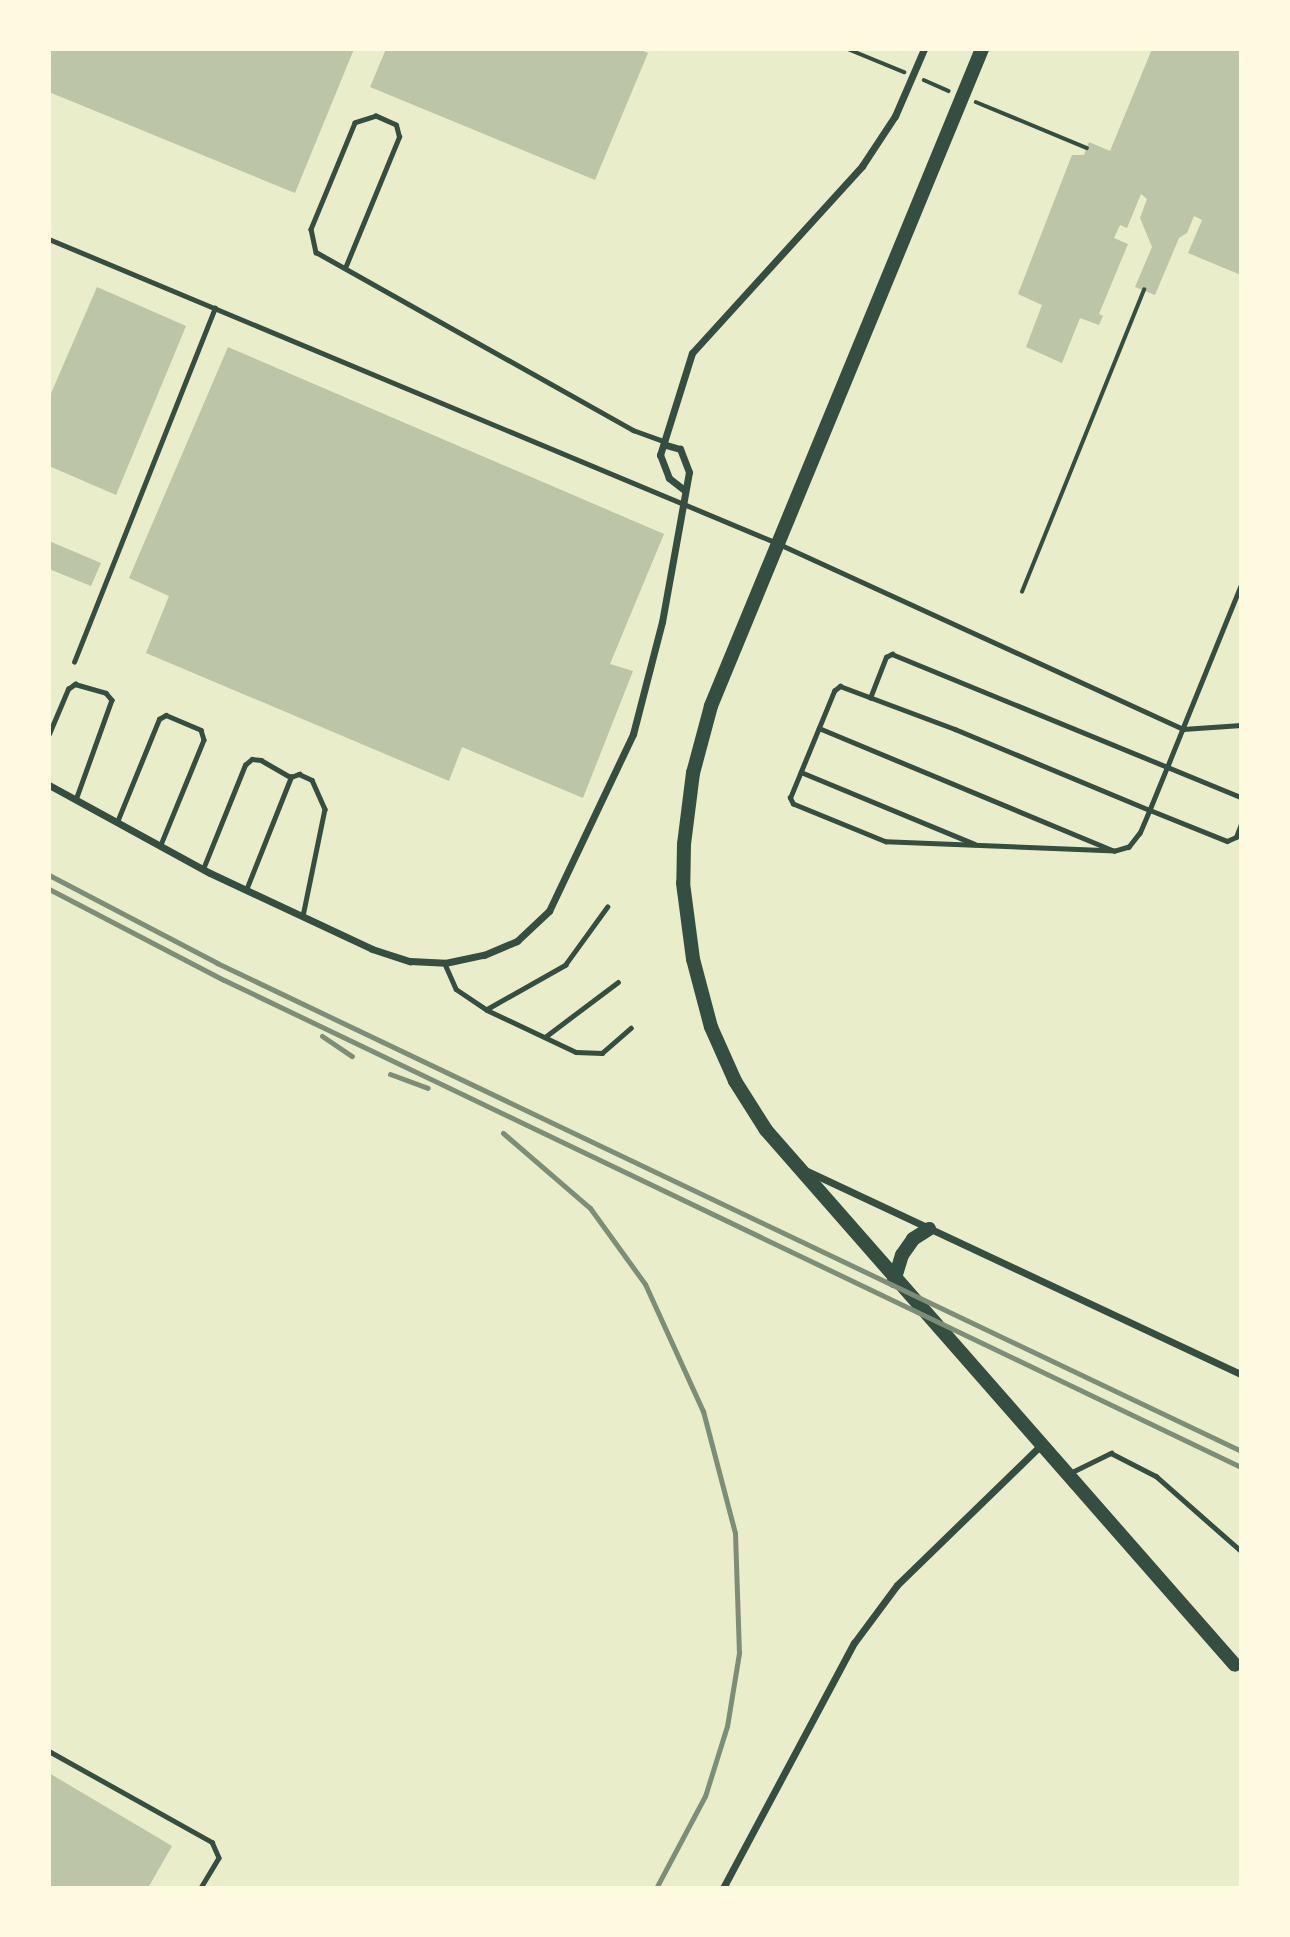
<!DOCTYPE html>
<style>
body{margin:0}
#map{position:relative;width:1290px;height:1937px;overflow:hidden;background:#e9edc9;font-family:Mulish,sans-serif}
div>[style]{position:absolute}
.building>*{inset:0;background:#bcc5a7}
.path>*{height:3.5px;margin:-1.75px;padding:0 1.75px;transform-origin:1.75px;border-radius:1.75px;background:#344e41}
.service>*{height:4.5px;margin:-2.25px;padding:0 2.25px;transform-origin:2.25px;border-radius:2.25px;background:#344e41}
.minor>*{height:7px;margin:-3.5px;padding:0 3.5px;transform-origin:3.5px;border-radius:3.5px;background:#344e41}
.primary>*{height:14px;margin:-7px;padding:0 7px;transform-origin:7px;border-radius:7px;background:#344e41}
.rail>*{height:5px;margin:-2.5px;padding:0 2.5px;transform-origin:2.5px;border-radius:2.5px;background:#7c8e77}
span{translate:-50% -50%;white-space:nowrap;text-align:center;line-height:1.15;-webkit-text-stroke:7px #fefae0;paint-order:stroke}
.frame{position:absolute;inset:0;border:51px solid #fefae0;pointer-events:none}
</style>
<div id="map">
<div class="building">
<i style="clip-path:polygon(49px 49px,354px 49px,295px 193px,49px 92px)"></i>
<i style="clip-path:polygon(386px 49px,639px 49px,648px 53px,595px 180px,370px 87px)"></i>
<i style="clip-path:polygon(1152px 49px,1241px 49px,1241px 275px,1188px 253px,1202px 220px,1194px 216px,1187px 233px,1179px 238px,1155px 295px,1135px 287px,1152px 247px,1140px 218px,1147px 199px,1141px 194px,1127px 228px,1120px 225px,1114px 238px,1128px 244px,1099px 314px,1103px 316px,1099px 325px,1080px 318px,1062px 363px,1026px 347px,1042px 305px,1018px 294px,1072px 155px,1084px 155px,1089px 142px,1110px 151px)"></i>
<i style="clip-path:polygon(97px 287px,186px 326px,116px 495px,49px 466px,49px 398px)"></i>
<i style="clip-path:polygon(228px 347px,664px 534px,610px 664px,633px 671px,583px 798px,462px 747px,449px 781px,146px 653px,169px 596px,129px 578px)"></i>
<i style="clip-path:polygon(49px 541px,101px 563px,91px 586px,49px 569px)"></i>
<i style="clip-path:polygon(49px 1773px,172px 1846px,148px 1888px,49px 1888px)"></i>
</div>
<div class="path">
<i style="left:848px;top:49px;width:61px;rotate:22.3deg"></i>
<i style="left:924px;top:80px;width:27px;rotate:24deg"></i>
<i style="left:976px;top:102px;width:120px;rotate:22.5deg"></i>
<i style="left:1022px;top:592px;width:326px;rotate:-68deg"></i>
</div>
<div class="service">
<i style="left:49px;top:239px;width:789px;rotate:22.66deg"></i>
<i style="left:777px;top:543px;width:447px;rotate:24.6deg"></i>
<i style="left:1183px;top:729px;width:58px;rotate:-3.9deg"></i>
<i style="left:345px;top:268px;width:142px;rotate:-67.6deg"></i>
<i style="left:399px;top:137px;width:12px;rotate:-104deg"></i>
<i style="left:396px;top:125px;width:22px;rotate:-156deg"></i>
<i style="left:376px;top:116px;width:22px;rotate:162deg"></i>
<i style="left:355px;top:123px;width:115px;rotate:112.5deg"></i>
<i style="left:311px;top:229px;width:24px;rotate:78deg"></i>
<i style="left:316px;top:252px;width:364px;rotate:29.3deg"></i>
<i style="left:633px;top:430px;width:33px;rotate:20deg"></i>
<i style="left:1241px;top:586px;width:154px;rotate:112.1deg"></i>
<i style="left:1183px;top:729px;width:40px;rotate:112deg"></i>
<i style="left:1168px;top:766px;width:48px;rotate:112.2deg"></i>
<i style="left:1150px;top:810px;width:25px;rotate:113deg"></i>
<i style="left:1140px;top:833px;width:18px;rotate:128deg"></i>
<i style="left:1129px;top:847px;width:15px;rotate:164deg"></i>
<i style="left:1115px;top:851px;width:229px;rotate:-177.7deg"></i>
<i style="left:886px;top:842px;width:100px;rotate:-157.8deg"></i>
<i style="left:793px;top:804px;width:7px;rotate:-117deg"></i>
<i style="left:790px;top:798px;width:116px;rotate:-67.6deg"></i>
<i style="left:834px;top:691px;width:8px;rotate:-40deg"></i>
<i style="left:840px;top:686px;width:123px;rotate:20.5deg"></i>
<i style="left:955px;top:729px;width:211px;rotate:22.6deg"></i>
<i style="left:1150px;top:810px;width:83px;rotate:21.9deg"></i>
<i style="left:1227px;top:841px;width:10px;rotate:-24deg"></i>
<i style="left:1236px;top:837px;width:14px;rotate:-69deg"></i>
<i style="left:74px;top:662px;width:381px;rotate:-68.3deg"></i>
<i style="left:870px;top:698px;width:44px;rotate:-68.7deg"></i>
<i style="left:886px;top:657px;width:7px;rotate:-27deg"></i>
<i style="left:892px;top:654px;width:377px;rotate:22.3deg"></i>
<i style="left:819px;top:728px;width:317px;rotate:22.6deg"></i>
<i style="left:49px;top:734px;width:49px;rotate:-67.1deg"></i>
<i style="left:68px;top:689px;width:9px;rotate:-36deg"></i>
<i style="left:75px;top:684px;width:32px;rotate:16deg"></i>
<i style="left:106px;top:693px;width:9px;rotate:49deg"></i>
<i style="left:112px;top:700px;width:106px;rotate:109.8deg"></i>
<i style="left:801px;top:772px;width:188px;rotate:22.5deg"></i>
<i style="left:117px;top:822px;width:111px;rotate:-67.8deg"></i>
<i style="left:159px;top:719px;width:8px;rotate:-30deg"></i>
<i style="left:166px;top:715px;width:38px;rotate:23deg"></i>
<i style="left:201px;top:730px;width:10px;rotate:73deg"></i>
<i style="left:204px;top:740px;width:113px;rotate:112.3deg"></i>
<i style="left:203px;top:869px;width:112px;rotate:-68deg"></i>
<i style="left:245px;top:765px;width:9px;rotate:-41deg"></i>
<i style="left:252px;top:759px;width:9px;rotate:6deg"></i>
<i style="left:261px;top:760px;width:34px;rotate:30deg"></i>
<i style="left:246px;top:890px;width:122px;rotate:-68.3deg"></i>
<i style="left:291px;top:777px;width:9px;rotate:-21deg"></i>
<i style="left:299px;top:774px;width:14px;rotate:25deg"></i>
<i style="left:312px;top:780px;width:32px;rotate:66deg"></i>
<i style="left:325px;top:809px;width:109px;rotate:101.6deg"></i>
<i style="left:445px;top:964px;width:27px;rotate:66deg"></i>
<i style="left:456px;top:989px;width:37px;rotate:34deg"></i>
<i style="left:487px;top:1010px;width:98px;rotate:25.3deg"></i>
<i style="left:576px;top:1052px;width:26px;rotate:2deg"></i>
<i style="left:602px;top:1053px;width:38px;rotate:-41deg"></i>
<i style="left:487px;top:1009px;width:90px;rotate:-29.4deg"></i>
<i style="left:565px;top:965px;width:72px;rotate:-54.1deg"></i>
<i style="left:545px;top:1037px;width:91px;rotate:-37deg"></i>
<i style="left:1070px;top:1473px;width:46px;rotate:-26deg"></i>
<i style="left:1111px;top:1453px;width:51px;rotate:27.1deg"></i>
<i style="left:1156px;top:1476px;width:113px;rotate:41.4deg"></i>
<i style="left:49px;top:1751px;width:187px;rotate:29.2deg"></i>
<i style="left:212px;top:1842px;width:17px;rotate:66deg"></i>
<i style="left:219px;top:1858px;width:35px;rotate:121deg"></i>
</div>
<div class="minor">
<i style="left:683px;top:489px;width:18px;rotate:-142deg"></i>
<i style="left:669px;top:478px;width:25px;rotate:-111deg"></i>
<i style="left:660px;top:455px;width:107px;rotate:-72.6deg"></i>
<i style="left:692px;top:353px;width:253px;rotate:-47.7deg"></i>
<i style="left:862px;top:166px;width:60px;rotate:-56.6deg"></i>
<i style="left:895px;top:116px;width:73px;rotate:-66.6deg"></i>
<i style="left:49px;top:785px;width:183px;rotate:28.7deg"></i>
<i style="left:210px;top:873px;width:179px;rotate:25.1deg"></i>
<i style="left:372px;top:949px;width:40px;rotate:18deg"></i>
<i style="left:410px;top:961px;width:35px;rotate:3deg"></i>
<i style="left:445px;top:963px;width:40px;rotate:-12deg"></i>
<i style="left:484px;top:955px;width:36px;rotate:-23deg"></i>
<i style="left:517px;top:941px;width:44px;rotate:-43.2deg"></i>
<i style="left:549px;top:911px;width:196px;rotate:-64.6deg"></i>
<i style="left:633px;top:734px;width:116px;rotate:-75.5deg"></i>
<i style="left:662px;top:622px;width:152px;rotate:-79.8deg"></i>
<i style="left:689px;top:472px;width:25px;rotate:-111deg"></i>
<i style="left:680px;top:449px;width:15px;rotate:-164deg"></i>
<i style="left:807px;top:1171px;width:479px;rotate:25.1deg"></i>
<i style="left:723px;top:1888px;width:278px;rotate:-61.9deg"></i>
<i style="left:854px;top:1643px;width:72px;rotate:-53.4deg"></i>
<i style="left:897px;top:1585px;width:199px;rotate:-44.2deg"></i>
</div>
<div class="primary">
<i style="left:982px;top:49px;width:711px;rotate:112.42deg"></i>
<i style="left:711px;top:706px;width:69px;rotate:105deg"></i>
<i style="left:693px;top:773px;width:72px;rotate:97.2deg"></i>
<i style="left:684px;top:844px;width:39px;rotate:91deg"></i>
<i style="left:683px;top:883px;width:77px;rotate:82.5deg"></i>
<i style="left:693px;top:959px;width:70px;rotate:75.2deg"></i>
<i style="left:711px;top:1027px;width:59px;rotate:66deg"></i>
<i style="left:735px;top:1081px;width:58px;rotate:57.7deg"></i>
<i style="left:766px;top:1130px;width:711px;rotate:48.76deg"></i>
<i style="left:894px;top:1281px;width:27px;rotate:-73deg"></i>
<i style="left:902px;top:1255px;width:19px;rotate:-55deg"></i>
<i style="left:913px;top:1239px;width:19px;rotate:-32deg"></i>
</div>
<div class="rail">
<i style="left:49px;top:875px;width:190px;rotate:27.6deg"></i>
<i style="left:217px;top:963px;width:1134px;rotate:25.48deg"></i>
<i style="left:49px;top:889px;width:197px;rotate:27.5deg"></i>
<i style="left:224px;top:980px;width:1128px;rotate:25.59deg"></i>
<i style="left:322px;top:1036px;width:36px;rotate:34deg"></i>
<i style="left:390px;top:1074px;width:40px;rotate:20.2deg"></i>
<i style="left:503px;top:1133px;width:115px;rotate:40.8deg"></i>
<i style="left:590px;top:1208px;width:94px;rotate:54.1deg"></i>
<i style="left:645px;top:1284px;width:140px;rotate:65.5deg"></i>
<i style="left:703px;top:1411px;width:126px;rotate:75.3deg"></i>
<i style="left:735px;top:1533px;width:120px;rotate:88.1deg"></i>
<i style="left:739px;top:1653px;width:74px;rotate:99.3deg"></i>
<i style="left:727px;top:1726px;width:73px;rotate:107.4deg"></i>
<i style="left:705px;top:1796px;width:104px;rotate:118deg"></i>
</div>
<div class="frame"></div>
</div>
